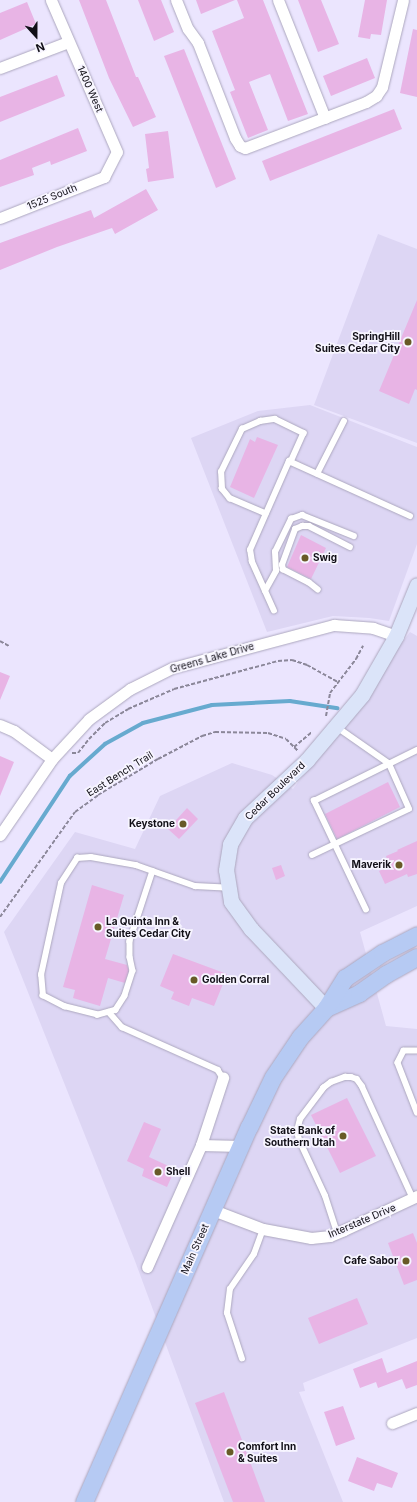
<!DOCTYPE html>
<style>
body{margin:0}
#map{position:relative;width:417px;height:1502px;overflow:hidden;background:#ebe5fe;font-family:Inter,sans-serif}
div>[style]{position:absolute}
.built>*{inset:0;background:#ddd6f4}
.stream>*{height:3.5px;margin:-1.75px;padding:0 1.75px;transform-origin:1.75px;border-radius:1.75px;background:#67aacf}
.building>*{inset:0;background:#e8b4e5}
.path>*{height:2px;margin-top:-1px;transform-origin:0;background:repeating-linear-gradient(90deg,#8b8799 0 4px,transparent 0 6px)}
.roads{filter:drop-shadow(0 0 1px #aca7be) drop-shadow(0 0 1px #aca7be)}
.lane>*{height:5.5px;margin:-2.75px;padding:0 2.75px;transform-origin:2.75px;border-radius:2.75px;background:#fff}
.street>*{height:11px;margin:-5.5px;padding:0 5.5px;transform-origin:5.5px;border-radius:5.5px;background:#fff}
.secondary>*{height:15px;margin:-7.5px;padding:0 7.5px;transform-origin:7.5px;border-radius:7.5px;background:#dbe4f9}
.primary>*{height:17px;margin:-8.5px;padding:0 8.5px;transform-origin:8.5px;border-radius:8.5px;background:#b6caf3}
.dots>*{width:11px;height:11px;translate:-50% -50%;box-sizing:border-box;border:2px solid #f7f5ff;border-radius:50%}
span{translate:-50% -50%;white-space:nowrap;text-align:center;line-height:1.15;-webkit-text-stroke:3.5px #f7f5ff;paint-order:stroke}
.street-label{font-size:10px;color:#110f17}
.poi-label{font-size:10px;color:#110f17;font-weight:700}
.right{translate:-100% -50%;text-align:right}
.left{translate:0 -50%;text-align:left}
.north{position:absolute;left:16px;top:16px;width:40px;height:40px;-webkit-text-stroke:3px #f7f5ff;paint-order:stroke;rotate:159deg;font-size:11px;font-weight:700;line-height:16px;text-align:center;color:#110f17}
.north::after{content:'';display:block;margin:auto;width:14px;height:18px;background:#110f17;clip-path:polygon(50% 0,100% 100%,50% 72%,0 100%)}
</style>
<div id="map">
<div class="built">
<i style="clip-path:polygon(378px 234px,417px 249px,417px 443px,314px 405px)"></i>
<i style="clip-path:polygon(310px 405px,417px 447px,417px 544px,389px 621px,369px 618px,333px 616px,267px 632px,191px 438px,258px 411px)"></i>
<i style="clip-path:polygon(410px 632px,417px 636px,417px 906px,360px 932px,386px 1026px,417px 1029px,417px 1338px,303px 1383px,305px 1391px,299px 1392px,343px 1502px,224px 1502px,135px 1261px,4px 932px,75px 832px,135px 849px,160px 796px,232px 763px,272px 775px,293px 789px)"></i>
</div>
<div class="stream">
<i style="left:0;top:882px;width:127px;rotate:-56.6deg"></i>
<i style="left:70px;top:776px;width:47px;rotate:-42.4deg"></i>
<i style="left:105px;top:744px;width:43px;rotate:-28.9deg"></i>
<i style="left:143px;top:723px;width:71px;rotate:-14.6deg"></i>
<i style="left:212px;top:705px;width:78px;rotate:-2.9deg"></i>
<i style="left:290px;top:701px;width:48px;rotate:8.5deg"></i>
</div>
<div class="building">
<i style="clip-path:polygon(79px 0,106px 0,136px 77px,138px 77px,156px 117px,133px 127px,109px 78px)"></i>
<i style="clip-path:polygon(138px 0,161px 0,174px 32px,154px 41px)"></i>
<i style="clip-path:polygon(196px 0,235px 0,201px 14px)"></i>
<i style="clip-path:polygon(237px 0,263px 0,308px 114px,288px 121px,270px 74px,249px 82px,268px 130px,248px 138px,230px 92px,235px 90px,212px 31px,244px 18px)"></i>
<i style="clip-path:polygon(298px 0,321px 0,339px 44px,318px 52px)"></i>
<i style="clip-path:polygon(365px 0,387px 0,381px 35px,371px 34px,370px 39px,358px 37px)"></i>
<i style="clip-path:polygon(27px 2px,36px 24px,0 40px,0 13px)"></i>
<i style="clip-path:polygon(413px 29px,417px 30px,417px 97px,400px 93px)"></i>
<i style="clip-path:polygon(184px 49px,236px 179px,216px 188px,164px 56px)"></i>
<i style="clip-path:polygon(367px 58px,375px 78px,331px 96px,323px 76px)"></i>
<i style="clip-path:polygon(57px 75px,65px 96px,0 122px,0 97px)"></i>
<i style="clip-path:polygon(394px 109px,402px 129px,270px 181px,262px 161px)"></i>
<i style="clip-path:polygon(78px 128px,87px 151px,51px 165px,50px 161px,32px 168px,34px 175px,0 187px,0 160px)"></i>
<i style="clip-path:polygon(168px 131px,174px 178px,148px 182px,146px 169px,149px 168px,145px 134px)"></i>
<i style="clip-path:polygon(146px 189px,158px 210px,115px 234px,112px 228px,57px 247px,0 270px,0 243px,91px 210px,94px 218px)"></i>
<i style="clip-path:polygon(417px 300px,417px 390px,415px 389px,409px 404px,379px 391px)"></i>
<i style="clip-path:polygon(257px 437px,278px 445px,254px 498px,230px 487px,250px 439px,255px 442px)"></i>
<i style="clip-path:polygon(301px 535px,326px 548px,311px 579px,287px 567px)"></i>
<i style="clip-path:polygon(0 672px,10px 676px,0 700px)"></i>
<i style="clip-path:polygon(0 756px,14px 762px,0 796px)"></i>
<i style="clip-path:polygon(388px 782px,400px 807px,337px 839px,325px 814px)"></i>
<i style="clip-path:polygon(187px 808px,198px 819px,179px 839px,168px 829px)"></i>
<i style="clip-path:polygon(417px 841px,417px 874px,408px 877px,407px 874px,385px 884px,379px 871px,383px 869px,380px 862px,387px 859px,386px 856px,398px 851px,397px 850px)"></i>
<i style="clip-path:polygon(281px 865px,285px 876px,276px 880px,272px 868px)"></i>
<i style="clip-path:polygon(92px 885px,124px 895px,105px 959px,127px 965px,129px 971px,125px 983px,108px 978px,100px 1006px,73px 998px,75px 990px,63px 987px)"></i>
<i style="clip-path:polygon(173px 954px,227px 974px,214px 1006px,192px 998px,189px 1006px,171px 999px,174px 992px,160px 986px)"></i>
<i style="clip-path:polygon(347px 1098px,376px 1156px,340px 1173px,311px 1115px)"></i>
<i style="clip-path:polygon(144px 1122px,161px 1129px,149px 1157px,175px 1169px,167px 1187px,142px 1176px,144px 1169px,127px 1161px)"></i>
<i style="clip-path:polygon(413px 1233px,417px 1243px,417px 1280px,404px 1285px,388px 1243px)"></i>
<i style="clip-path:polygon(357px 1298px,368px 1324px,319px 1344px,308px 1318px)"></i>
<i style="clip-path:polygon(382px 1358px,387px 1373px,417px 1361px,417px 1385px,406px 1389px,402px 1379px,378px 1388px,376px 1382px,360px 1388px,353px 1369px)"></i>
<i style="clip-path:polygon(224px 1392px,265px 1502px,233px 1502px,195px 1403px)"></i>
<i style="clip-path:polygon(343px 1406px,355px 1439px,336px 1446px,324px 1412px)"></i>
<i style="clip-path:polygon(357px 1457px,398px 1473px,392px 1488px,377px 1483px,374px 1491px,348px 1481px)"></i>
</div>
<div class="path">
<i style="left:0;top:641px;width:10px;rotate:29deg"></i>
<i style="left:326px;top:716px;width:23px;rotate:-80deg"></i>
<i style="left:330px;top:693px;width:43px;rotate:-52.6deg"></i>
<i style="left:356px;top:659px;width:15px;rotate:-62deg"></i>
<i style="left:294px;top:747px;width:23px;rotate:-40deg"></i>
<i style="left:72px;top:753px;width:6px"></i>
<i style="left:78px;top:753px;width:18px;rotate:-52deg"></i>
<i style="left:89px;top:739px;width:23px;rotate:-45deg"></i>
<i style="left:105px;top:723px;width:27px;rotate:-31deg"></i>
<i style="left:128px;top:709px;width:50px;rotate:-23.5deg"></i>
<i style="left:174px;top:689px;width:108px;rotate:-15.1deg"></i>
<i style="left:278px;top:661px;width:14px;rotate:-4deg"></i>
<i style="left:292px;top:660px;width:16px;rotate:18deg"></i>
<i style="left:307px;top:665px;width:35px;rotate:29deg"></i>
<i style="left:0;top:917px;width:129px;rotate:-54.5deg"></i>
<i style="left:75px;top:812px;width:29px;rotate:-36deg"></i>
<i style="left:98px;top:795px;width:70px;rotate:-31deg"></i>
<i style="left:158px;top:759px;width:50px;rotate:-27.6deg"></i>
<i style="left:202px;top:736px;width:14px;rotate:-17deg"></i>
<i style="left:215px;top:732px;width:53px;rotate:1.1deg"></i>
<i style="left:268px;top:733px;width:19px;rotate:18deg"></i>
<i style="left:286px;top:739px;width:17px;rotate:45deg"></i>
</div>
<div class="roads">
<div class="lane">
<i style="left:317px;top:474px;width:59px;rotate:-63deg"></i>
<i style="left:266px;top:514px;width:39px;rotate:-157deg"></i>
<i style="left:230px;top:499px;width:13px;rotate:-129deg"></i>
<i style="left:222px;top:489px;width:17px;rotate:-93deg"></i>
<i style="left:221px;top:472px;width:48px;rotate:-64deg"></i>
<i style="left:242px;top:429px;width:20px;rotate:-24deg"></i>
<i style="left:260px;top:421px;width:15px;rotate:-8deg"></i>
<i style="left:275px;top:419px;width:32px;rotate:26deg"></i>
<i style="left:304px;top:433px;width:32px;rotate:114deg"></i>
<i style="left:318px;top:590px;width:11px;rotate:-142deg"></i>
<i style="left:309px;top:583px;width:29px;rotate:-153deg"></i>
<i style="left:283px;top:570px;width:5px;rotate:-101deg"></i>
<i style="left:282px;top:565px;width:38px;rotate:-70deg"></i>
<i style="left:295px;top:529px;width:8px;rotate:-23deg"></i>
<i style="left:302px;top:526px;width:7px"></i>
<i style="left:309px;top:526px;width:46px;rotate:27.1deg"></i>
<i style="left:265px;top:591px;width:23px;rotate:-61deg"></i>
<i style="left:276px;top:571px;width:19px;rotate:-93deg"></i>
<i style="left:275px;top:552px;width:37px;rotate:-64deg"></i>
<i style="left:291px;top:519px;width:12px;rotate:-20deg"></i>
<i style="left:302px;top:515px;width:56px;rotate:22deg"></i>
<i style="left:274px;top:611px;width:54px;rotate:-114.2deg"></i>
<i style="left:252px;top:562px;width:12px;rotate:-99deg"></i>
<i style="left:250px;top:550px;width:97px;rotate:-66.3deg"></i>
<i style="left:289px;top:461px;width:133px;rotate:24.4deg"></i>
<i style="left:312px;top:855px;width:107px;rotate:-25.4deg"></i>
<i style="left:409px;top:809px;width:49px;rotate:-114deg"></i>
<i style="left:389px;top:764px;width:65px;rotate:-145.1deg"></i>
<i style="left:153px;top:871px;width:74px;rotate:108.2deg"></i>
<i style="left:130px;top:941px;width:16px;rotate:90deg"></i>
<i style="left:130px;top:957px;width:14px;rotate:78deg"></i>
<i style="left:133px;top:971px;width:26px;rotate:108deg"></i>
<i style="left:125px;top:996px;width:17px;rotate:123deg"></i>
<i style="left:116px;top:1010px;width:19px;rotate:164deg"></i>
<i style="left:98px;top:1015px;width:34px;rotate:-166deg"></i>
<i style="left:65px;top:1007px;width:25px;rotate:-153deg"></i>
<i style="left:43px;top:996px;width:21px;rotate:-95deg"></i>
<i style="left:41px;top:975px;width:94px;rotate:-77.7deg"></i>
<i style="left:61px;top:883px;width:30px;rotate:-57deg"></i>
<i style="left:77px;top:858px;width:14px;rotate:-4deg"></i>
<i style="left:91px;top:857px;width:46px;rotate:10.1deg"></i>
<i style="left:136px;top:865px;width:63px;rotate:19.6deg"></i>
<i style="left:195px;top:886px;width:34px;rotate:3deg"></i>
<i style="left:366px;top:910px;width:121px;rotate:-115.5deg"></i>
<i style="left:314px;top:801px;width:115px;rotate:-26.3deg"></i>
<i style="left:109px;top:1012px;width:20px;rotate:49deg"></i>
<i style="left:122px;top:1027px;width:105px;rotate:24.1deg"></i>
<i style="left:218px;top:1070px;width:9px;rotate:58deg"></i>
<i style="left:417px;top:1051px;width:13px;rotate:180deg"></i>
<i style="left:404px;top:1051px;width:13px;rotate:117deg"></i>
<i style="left:398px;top:1063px;width:53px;rotate:68.8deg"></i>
<i style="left:337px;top:1233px;width:39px;rotate:-108deg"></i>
<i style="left:325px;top:1196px;width:62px;rotate:-114.9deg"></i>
<i style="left:299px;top:1140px;width:9px;rotate:-103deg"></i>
<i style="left:297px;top:1131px;width:12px;rotate:-76deg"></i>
<i style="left:300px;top:1119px;width:39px;rotate:-53deg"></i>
<i style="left:323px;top:1088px;width:10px;rotate:-37deg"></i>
<i style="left:331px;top:1082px;width:15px;rotate:-20deg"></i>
<i style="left:345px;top:1077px;width:6px"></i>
<i style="left:351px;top:1077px;width:6px;rotate:18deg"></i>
<i style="left:357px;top:1079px;width:9px;rotate:54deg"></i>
<i style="left:362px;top:1086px;width:123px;rotate:65.5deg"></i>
<i style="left:242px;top:1359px;width:48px;rotate:-108.1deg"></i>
<i style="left:227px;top:1313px;width:24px;rotate:-83deg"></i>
<i style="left:230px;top:1289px;width:42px;rotate:-55.6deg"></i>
<i style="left:254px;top:1254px;width:27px;rotate:-70deg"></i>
</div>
<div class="street">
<i style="left:176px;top:0;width:31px;rotate:68deg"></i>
<i style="left:188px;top:29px;width:17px;rotate:54deg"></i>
<i style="left:198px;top:43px;width:102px;rotate:68.7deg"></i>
<i style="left:235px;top:138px;width:9px;rotate:58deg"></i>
<i style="left:240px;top:146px;width:5px;rotate:22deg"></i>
<i style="left:245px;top:148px;width:129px;rotate:-20.8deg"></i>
<i style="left:366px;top:102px;width:12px;rotate:-31deg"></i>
<i style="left:376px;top:96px;width:11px;rotate:-56deg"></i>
<i style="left:382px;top:87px;width:89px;rotate:-76.4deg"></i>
<i style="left:278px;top:0;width:127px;rotate:68.3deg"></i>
<i style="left:0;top:68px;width:73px;rotate:-20.9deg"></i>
<i style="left:0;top:218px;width:112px;rotate:-21.5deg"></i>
<i style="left:104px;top:177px;width:28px;rotate:-63deg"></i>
<i style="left:117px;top:152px;width:166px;rotate:-113.5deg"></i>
<i style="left:0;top:725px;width:15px;rotate:23deg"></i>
<i style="left:14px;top:731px;width:47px;rotate:36.4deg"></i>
<i style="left:0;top:835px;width:92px;rotate:-55.6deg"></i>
<i style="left:52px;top:759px;width:54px;rotate:-47.2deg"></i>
<i style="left:89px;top:719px;width:51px;rotate:-36.2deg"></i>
<i style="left:130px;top:689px;width:47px;rotate:-26.6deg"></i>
<i style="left:172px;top:668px;width:168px;rotate:-14.9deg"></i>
<i style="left:334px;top:625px;width:39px;rotate:4deg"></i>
<i style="left:373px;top:628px;width:24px;rotate:19deg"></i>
<i style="left:201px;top:1145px;width:40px;rotate:1.4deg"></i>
<i style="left:213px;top:1210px;width:53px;rotate:20.8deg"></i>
<i style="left:263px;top:1229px;width:49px;rotate:10.6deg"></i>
<i style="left:311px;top:1238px;width:19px;rotate:-6deg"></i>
<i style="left:330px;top:1236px;width:15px;rotate:-23deg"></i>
<i style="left:344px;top:1230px;width:81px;rotate:-25deg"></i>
<i style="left:147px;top:1267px;width:133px;rotate:-66.1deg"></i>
<i style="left:201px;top:1145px;width:71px;rotate:-71.8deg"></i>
<i style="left:392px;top:1423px;width:27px;rotate:-22deg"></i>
</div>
<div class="secondary">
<i style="left:326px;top:1008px;width:109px;rotate:-133.5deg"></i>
<i style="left:251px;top:929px;width:34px;rotate:-126deg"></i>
<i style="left:231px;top:901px;width:31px;rotate:-99deg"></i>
<i style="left:226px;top:870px;width:26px;rotate:-81deg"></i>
<i style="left:230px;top:844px;width:30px;rotate:-60deg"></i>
<i style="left:245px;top:818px;width:85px;rotate:-43.1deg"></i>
<i style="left:307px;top:760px;width:85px;rotate:-49.8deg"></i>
<i style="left:362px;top:695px;width:68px;rotate:-60deg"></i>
<i style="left:396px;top:636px;width:55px;rotate:-67.6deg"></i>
</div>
<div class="primary">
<i style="left:326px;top:1008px;width:36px;rotate:-24deg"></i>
<i style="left:359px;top:993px;width:33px;rotate:-35deg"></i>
<i style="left:386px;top:974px;width:35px;rotate:-29deg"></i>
<i style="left:84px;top:1502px;width:410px;rotate:-66.3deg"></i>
<i style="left:249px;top:1127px;width:55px;rotate:-64.4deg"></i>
<i style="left:273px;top:1077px;width:48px;rotate:-56deg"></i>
<i style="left:300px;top:1037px;width:39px;rotate:-48deg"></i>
<i style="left:326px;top:1008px;width:36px;rotate:-58deg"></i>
<i style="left:345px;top:978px;width:45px;rotate:-34deg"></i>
<i style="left:382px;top:953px;width:39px;rotate:-27deg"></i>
</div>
</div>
<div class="dots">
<i style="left:408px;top:342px;background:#685a27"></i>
<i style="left:305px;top:558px;background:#685a27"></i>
<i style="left:183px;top:824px;background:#685a27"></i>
<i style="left:399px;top:865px;background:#685a27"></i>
<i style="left:98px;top:927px;background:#685a27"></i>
<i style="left:194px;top:980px;background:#685a27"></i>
<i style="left:343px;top:1136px;background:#685a27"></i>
<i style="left:158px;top:1172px;background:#685a27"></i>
<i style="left:406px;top:1261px;background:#685a27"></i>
<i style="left:230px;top:1452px;background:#685a27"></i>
</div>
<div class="street-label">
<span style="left:90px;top:89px;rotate:66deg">1400 West</span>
<span style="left:52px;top:197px;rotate:-22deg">1525 South</span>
<span style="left:212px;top:658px;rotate:-16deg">Greens Lake Drive</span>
<span style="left:120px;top:774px;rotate:-32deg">East Bench Trail</span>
<span style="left:275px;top:791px;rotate:-44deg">Cedar Boulevard</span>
<span style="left:362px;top:1221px;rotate:-23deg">Interstate Drive</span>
<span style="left:195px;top:1249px;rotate:-66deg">Main Street</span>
</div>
<div class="poi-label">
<span class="right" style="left:400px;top:342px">SpringHill<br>Suites Cedar City</span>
<span class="left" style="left:313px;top:558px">Swig</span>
<span class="right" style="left:175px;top:824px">Keystone</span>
<span class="right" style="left:391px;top:865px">Maverik</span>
<span class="left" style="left:106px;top:927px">La Quinta Inn &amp;<br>Suites Cedar City</span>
<span class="left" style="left:202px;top:980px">Golden Corral</span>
<span class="right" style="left:335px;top:1136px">State Bank of<br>Southern Utah</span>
<span class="left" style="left:166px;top:1172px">Shell</span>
<span class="right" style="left:398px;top:1261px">Cafe Sabor</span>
<span class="left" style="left:238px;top:1452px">Comfort Inn<br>&amp; Suites</span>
</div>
<div class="north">N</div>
</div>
